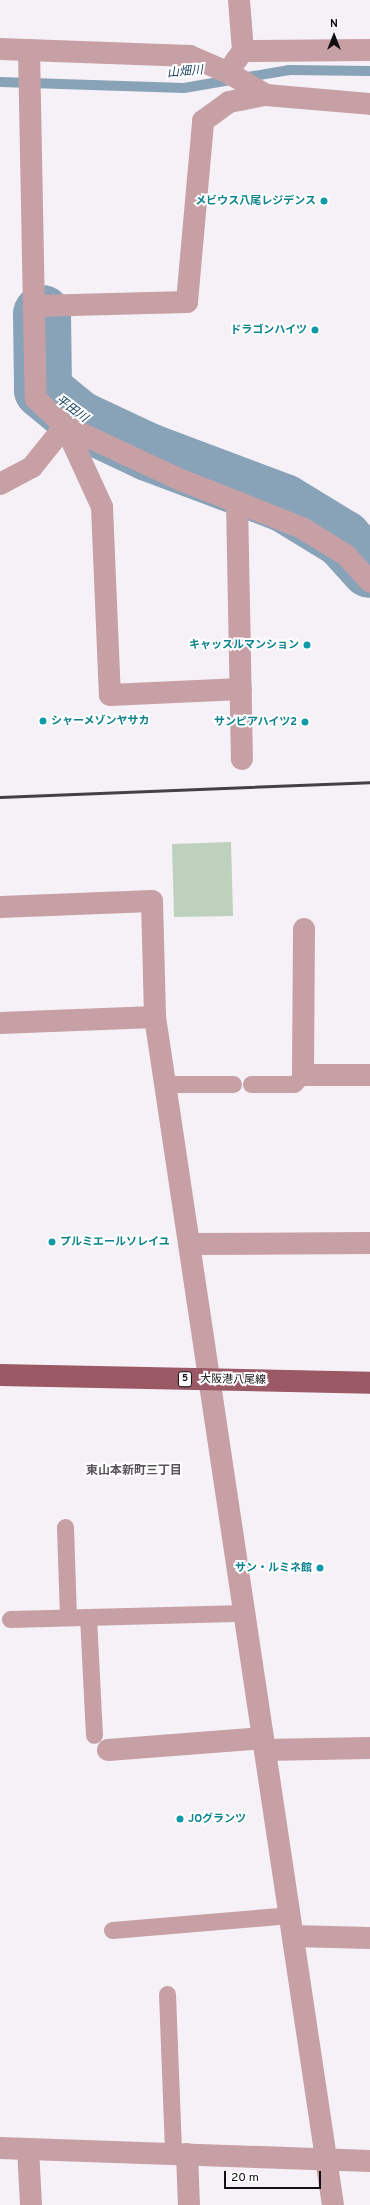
<!DOCTYPE html>
<meta charset="utf-8">
<style>
body{margin:0}
#map{position:relative;width:370px;height:2205px;overflow:hidden;background:#f6f1f7;font-family:Overpass,"Noto Sans JP",sans-serif}
div>[style]{position:absolute}
.green>*{inset:0;background:#bdd1bd}
.stream>*{height:10px;margin:-5px;padding:0 5px;transform-origin:5px;border-radius:5px;background:#88a2b8}
.river>*{height:58px;margin:-29px;padding:0 29px;transform-origin:29px;border-radius:29px;background:#88a2b8}
.lane>*{height:17px;margin:-8.5px;padding:0 8.5px;transform-origin:8.5px;border-radius:8.5px;background:#c7a0a5}
.street>*{height:22px;margin:-11px;padding:0 11px;transform-origin:11px;border-radius:11px;background:#c7a0a5}
.primary>*{height:22px;margin:-11px;padding:0 11px;transform-origin:11px;border-radius:11px;background:#9b5965}
.rail>*{height:3px;margin:-1.5px;padding:0 1.5px;transform-origin:1.5px;border-radius:1.5px;background:#444144}
.dots>*{width:11px;height:11px;translate:-50% -50%;box-sizing:border-box;border:2px solid #fff;border-radius:50%}
span{translate:-50% -50%;white-space:nowrap;text-align:center;line-height:1.15;-webkit-text-stroke:4px #fff;paint-order:stroke}
.shield-label span{padding:1px 3px;background:#fff;border:1px solid;border-radius:3px;-webkit-text-stroke-width:0}
.shield-label{font-size:10px;color:#110f11;font-weight:700}
.culture-label{font-size:11px;color:#0d838f;font-weight:700}
.right{translate:-100% -50%;text-align:right}
.left{translate:0 -50%;text-align:left}
.street-label{font-size:11px;color:#110f11}
.water-label{font-size:12px;color:#133f5f;font-style:italic}
.neighbourhood-label{font-size:12px;color:#59545a;font-weight:700}
.north{position:absolute;left:314px;top:16px;width:40px;height:40px;-webkit-text-stroke:3px #fff;paint-order:stroke;rotate:0deg;font-size:11px;font-weight:700;line-height:16px;text-align:center;color:#110f11}
.north::after{content:'';display:block;margin:auto;width:14px;height:18px;background:#110f11;clip-path:polygon(50% 0,100% 100%,50% 72%,0 100%)}
.scale{position:absolute;left:224px;top:2171px;width:97px;height:18px;box-sizing:border-box;border:2px solid #110f11;border-top:0;padding-left:5px;font-size:12px;line-height:14px;white-space:nowrap;color:#110f11;-webkit-text-stroke:3px #fff;paint-order:stroke}
</style>
<div id="map">
<div class="green">
<i style="clip-path:polygon(231px 842px,233px 916px,174px 917px,172px 844px)"></i>
</div>
<div class="stream">
<i style="left:0;top:82px;width:184px;rotate:1.9deg"></i>
<i style="left:184px;top:88px;width:107px;rotate:-9.7deg"></i>
<i style="left:289px;top:70px;width:81px;rotate:0.7deg"></i>
</div>
<div class="river">
<i style="left:42px;top:314px;width:76px;rotate:89.2deg"></i>
<i style="left:43px;top:390px;width:45px;rotate:39.6deg"></i>
<i style="left:78px;top:419px;width:77px;rotate:25.2deg"></i>
<i style="left:148px;top:452px;width:145px;rotate:20.6deg"></i>
<i style="left:284px;top:503px;width:69px;rotate:31.4deg"></i>
<i style="left:343px;top:539px;width:40px;rotate:48deg"></i>
</div>
<div class="lane">
<i style="left:165px;top:1084px;width:68px"></i>
<i style="left:251px;top:1084px;width:43px"></i>
<i style="left:294px;top:1084px;width:13px;rotate:-45deg"></i>
<i style="left:65px;top:1527px;width:90px;rotate:88.1deg"></i>
<i style="left:88px;top:1617px;width:118px;rotate:87.1deg"></i>
<i style="left:10px;top:1619px;width:234px;rotate:-1.5deg"></i>
<i style="left:112px;top:1930px;width:178px;rotate:-4.8deg"></i>
<i style="left:167px;top:1994px;width:159px;rotate:87.8deg"></i>
</div>
<div class="street">
<i style="left:0;top:49px;width:190px;rotate:2.1deg"></i>
<i style="left:190px;top:56px;width:40px;rotate:23.4deg"></i>
<i style="left:227px;top:72px;width:45px;rotate:30.5deg"></i>
<i style="left:266px;top:95px;width:104px;rotate:4.9deg"></i>
<i style="left:29px;top:50px;width:349px;rotate:88.9deg"></i>
<i style="left:36px;top:399px;width:40px;rotate:43deg"></i>
<i style="left:65px;top:426px;width:89px;rotate:65.4deg"></i>
<i style="left:102px;top:507px;width:188px;rotate:87.6deg"></i>
<i style="left:110px;top:695px;width:131px;rotate:-2.6deg"></i>
<i style="left:243px;top:51px;width:127px;rotate:-0.5deg"></i>
<i style="left:234px;top:63px;width:15px;rotate:-53deg"></i>
<i style="left:243px;top:51px;width:51px;rotate:-94.5deg"></i>
<i style="left:35px;top:306px;width:152px;rotate:-1.5deg"></i>
<i style="left:187px;top:302px;width:182px;rotate:-84.9deg"></i>
<i style="left:203px;top:121px;width:32px;rotate:-36deg"></i>
<i style="left:229px;top:102px;width:38px;rotate:-11deg"></i>
<i style="left:0;top:484px;width:36px;rotate:-28deg"></i>
<i style="left:32px;top:467px;width:53px;rotate:-51.2deg"></i>
<i style="left:65px;top:426px;width:128px;rotate:25deg"></i>
<i style="left:181px;top:480px;width:130px;rotate:21.6deg"></i>
<i style="left:302px;top:528px;width:52px;rotate:31.5deg"></i>
<i style="left:346px;top:555px;width:36px;rotate:48deg"></i>
<i style="left:237px;top:502px;width:257px;rotate:88.9deg"></i>
<i style="left:0;top:907px;width:152px;rotate:-2.3deg"></i>
<i style="left:152px;top:901px;width:116px;rotate:88.5deg"></i>
<i style="left:155px;top:1017px;width:1201px;rotate:81.48deg"></i>
<i style="left:304px;top:929px;width:146px;rotate:90.4deg"></i>
<i style="left:303px;top:1075px;width:67px"></i>
<i style="left:0;top:1023px;width:155px;rotate:-2.2deg"></i>
<i style="left:189px;top:1244px;width:181px;rotate:-0.3deg"></i>
<i style="left:108px;top:1750px;width:155px;rotate:-4.4deg"></i>
<i style="left:265px;top:1750px;width:105px;rotate:-1.1deg"></i>
<i style="left:293px;top:1936px;width:77px;rotate:1.5deg"></i>
<i style="left:0;top:2148px;width:370px;rotate:2deg"></i>
<i style="left:28px;top:2149px;width:56px;rotate:86.9deg"></i>
<i style="left:187px;top:2154px;width:51px;rotate:87.8deg"></i>
</div>
<div class="primary">
<i style="left:0;top:1375px;width:370px;rotate:1.2deg"></i>
</div>
<div class="rail">
<i style="left:0;top:797px;width:370px;rotate:-2.3deg"></i>
</div>
<div class="dots">
<i style="left:324px;top:201px;background:#0f9aa8"></i>
<i style="left:315px;top:330px;background:#0f9aa8"></i>
<i style="left:307px;top:645px;background:#0f9aa8"></i>
<i style="left:43px;top:721px;background:#0f9aa8"></i>
<i style="left:305px;top:722px;background:#0f9aa8"></i>
<i style="left:52px;top:1242px;background:#0f9aa8"></i>
<i style="left:320px;top:1568px;background:#0f9aa8"></i>
<i style="left:180px;top:1819px;background:#0f9aa8"></i>
</div>
<div class="shield-label">
<span style="left:185px;top:1379px">5</span>
</div>
<div class="culture-label">
<span class="right" style="left:316px;top:201px">メビウス八尾レジデンス</span>
<span class="right" style="left:307px;top:330px">ドラゴンハイツ</span>
<span class="right" style="left:299px;top:645px">キャッスルマンション</span>
<span class="left" style="left:51px;top:721px">シャーメゾンヤサカ</span>
<span class="right" style="left:297px;top:722px">サンピアハイツ2</span>
<span class="left" style="left:60px;top:1242px">プルミエールソレイユ</span>
<span class="right" style="left:312px;top:1568px">サン・ルミネ館</span>
<span class="left" style="left:188px;top:1819px">JOグランツ</span>
</div>
<div class="street-label">
<span style="left:233px;top:1380px;rotate:1deg">大阪港八尾線</span>
</div>
<div class="water-label">
<span style="left:185px;top:73px;rotate:-5deg">山畑川</span>
<span style="left:71px;top:410px;rotate:36deg">平田川</span>
</div>
<div class="neighbourhood-label">
<span style="left:134px;top:1472px">東山本新町三丁目</span>
</div>
<div class="north">N</div>
<div class="scale">20 m</div>
</div>
